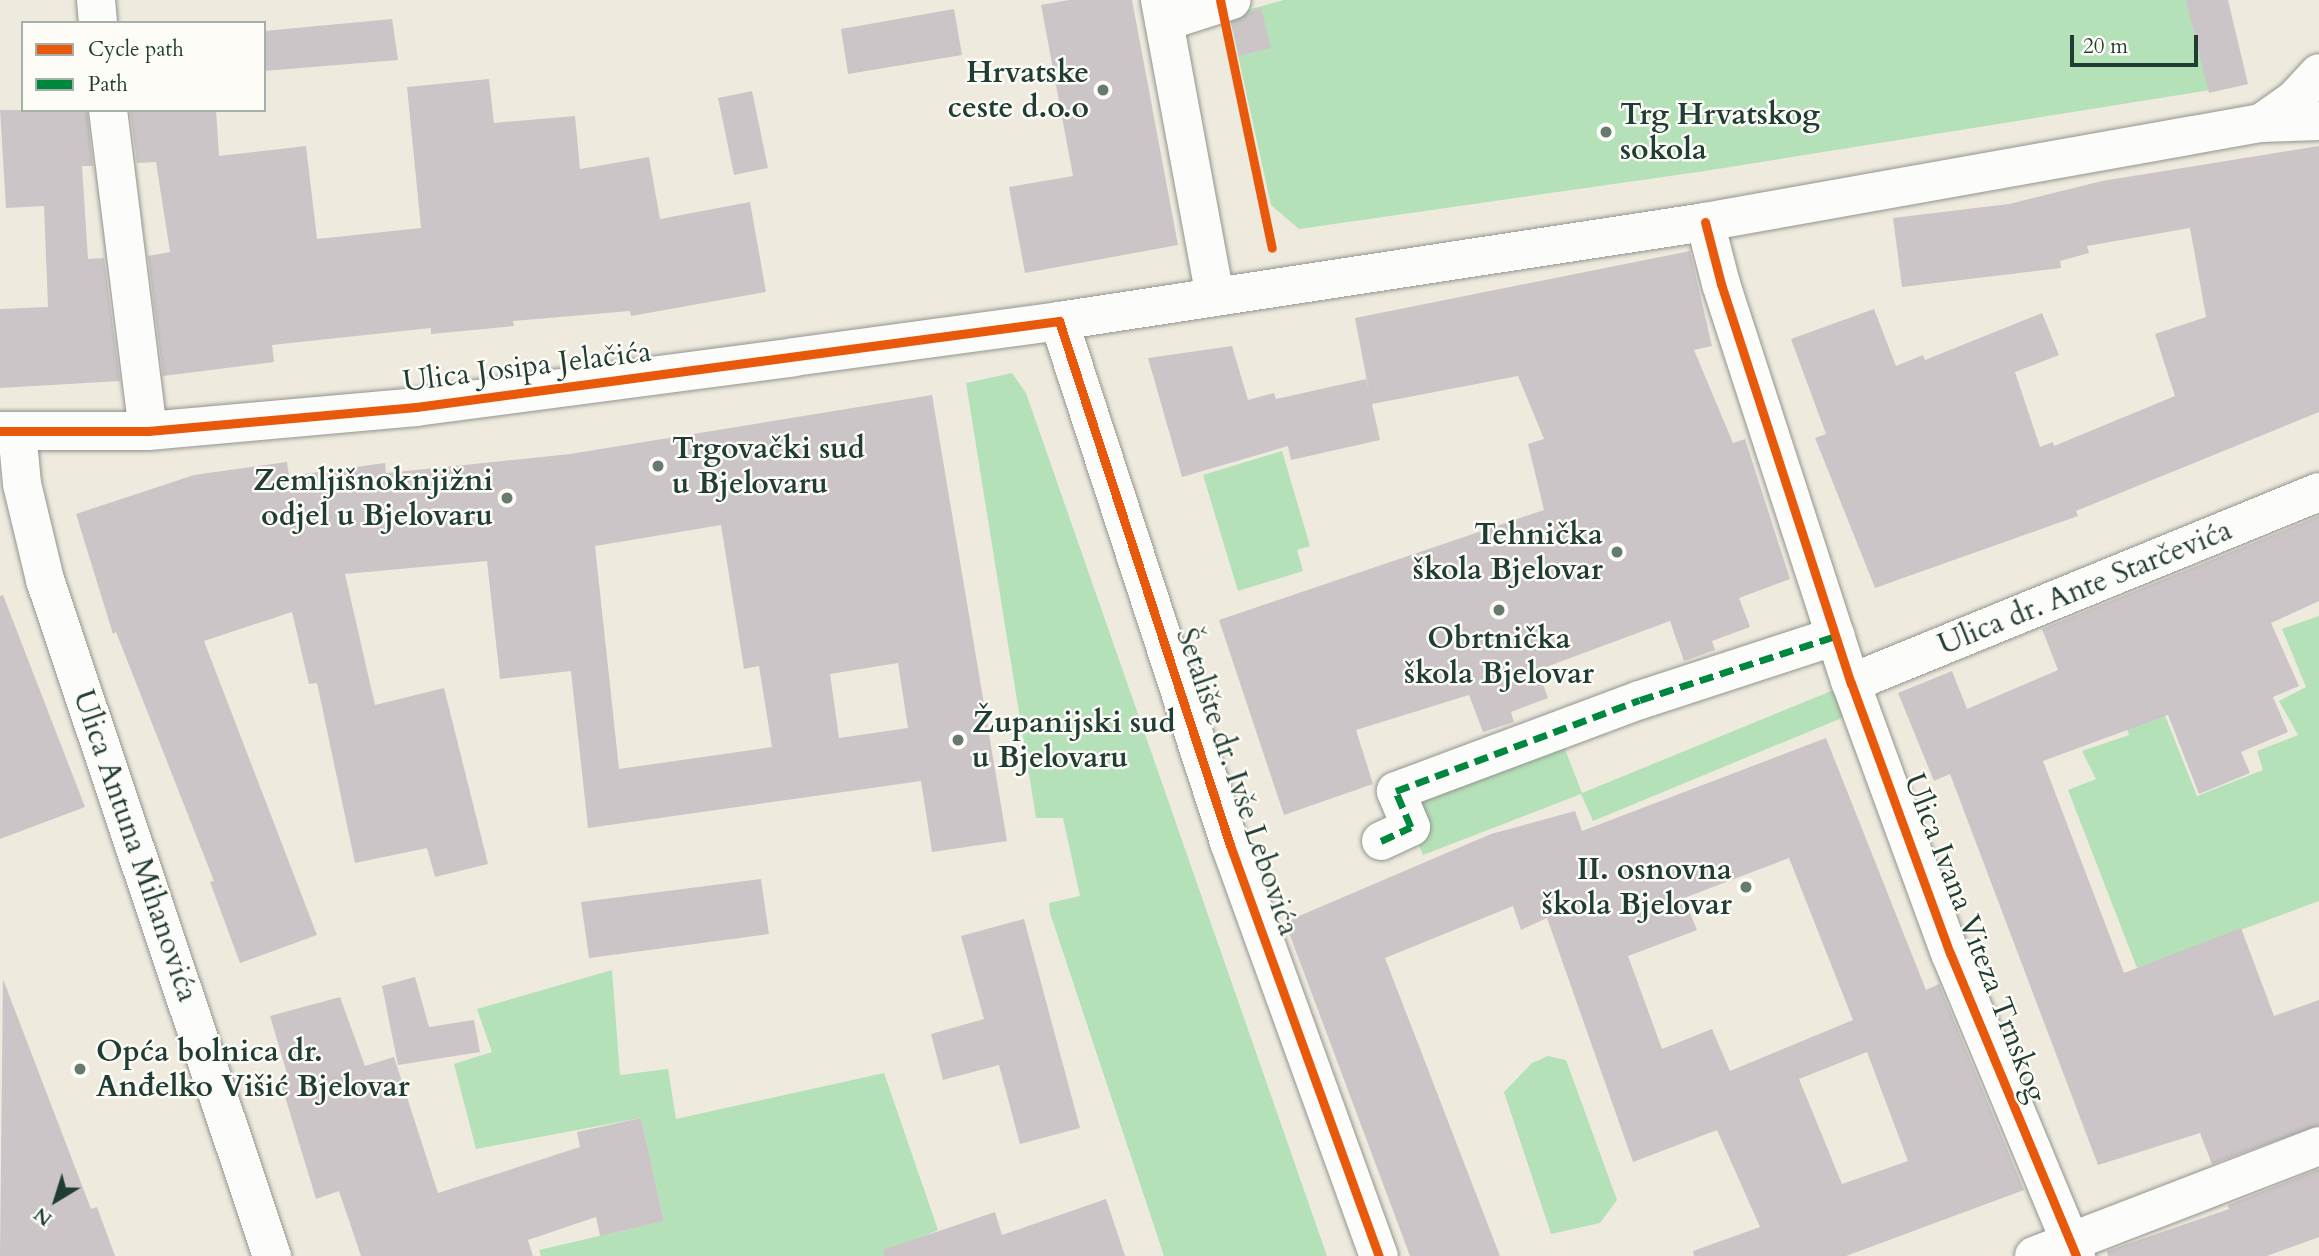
<!DOCTYPE html>
<meta charset="utf-8">
<style>
body{margin:0}
#map{position:relative;width:2319px;height:1256px;overflow:hidden;background:#eeeade;font-family:Cardo,serif}
div>[style]{position:absolute}
.green>*{inset:0;background:#b5e1b9}
.building>*{inset:0;background:#ccc5c7}
.roads{filter:drop-shadow(0 0 2px #92958e) drop-shadow(0 0 2px #92958e)}
.minor>*{height:38px;margin:-19px;padding:0 19px;transform-origin:19px;border-radius:19px;background:#fcfcfa}
.major>*{height:38px;margin:-19px;padding:0 19px;transform-origin:19px;border-radius:19px;background:#fcfcfa}
.quiet>*{height:7px;margin-top:-3.5px;transform-origin:0;background:repeating-linear-gradient(90deg,#00873e 0 14px,transparent 0 21px)}
.cycleway>*{height:9px;margin:-4.5px;padding:0 4.5px;transform-origin:4.5px;border-radius:4.5px;background:#e8590c}
.dots>*{width:19px;height:19px;translate:-50% -50%;box-sizing:border-box;border:4px solid #fdfcf7;border-radius:50%}
span{translate:-50% -50%;white-space:nowrap;text-align:center;line-height:1.15;-webkit-text-stroke:5px #fdfcf7;paint-order:stroke}
.poi-label{font-size:30px;color:#1f3d34;font-weight:700}
.right{translate:-100% -50%;text-align:right}
.left{translate:0 -50%;text-align:left}
.street-label{font-size:30px;color:#1f3d34}
.legend{position:absolute;left:21px;top:21px;width:245px;height:91px;box-sizing:border-box;background:#fdfcf7;border:2px solid #a4b0a9;margin:0;padding:9px 12px;list-style:none;font-size:21px;color:#1f3d34}
.legend li{display:flex;align-items:center;gap:14px;height:35px}
.legend b{width:35px;border:2px solid #a4b0a9}
.north{position:absolute;left:21px;top:1165px;width:70px;height:70px;-webkit-text-stroke:5px #fdfcf7;paint-order:stroke;rotate:218deg;font-size:19px;font-weight:700;line-height:28px;text-align:center;color:#1f3d34}
.north::after{content:'';display:block;margin:auto;width:24px;height:32px;background:#1f3d34;clip-path:polygon(50% 0,100% 100%,50% 72%,0 100%)}
.scale{position:absolute;left:2070px;top:35px;width:128px;height:32px;box-sizing:border-box;border:4px solid #1f3d34;border-top:0;padding-left:9px;font-size:21px;line-height:24px;white-space:nowrap;color:#1f3d34;-webkit-text-stroke:5px #fdfcf7;paint-order:stroke}
</style>
<div id="map">
<div class="green">
<i style="clip-path:polygon(1284px 0,2204px 0,2188px 4px,2199px 54px,2248px 84px,1705px 171px,1299px 229px,1271px 205px,1229px 15px)"></i>
<i style="clip-path:polygon(1012px 373px,1026px 393px,1327px 1256px,1164px 1256px,1050px 913px,1049px 903px,1080px 896px,1063px 818px,1036px 818px,966px 383px)"></i>
<i style="clip-path:polygon(1282px 451px,1310px 546px,1297px 550px,1303px 571px,1238px 591px,1203px 475px)"></i>
<i style="clip-path:polygon(2319px 616px,2319px 901px,2137px 968px,2068px 790px,2096px 779px,2082px 751px,2129px 735px,2106px 665px,2139px 650px,2197px 796px,2263px 770px,2257px 751px,2298px 735px,2279px 701px,2306px 687px,2282px 629px)"></i>
<i style="clip-path:polygon(1851px 683px,1861px 710px,1593px 821px,1581px 794px,1423px 855px,1396px 791px,1558px 731px,1582px 793px)"></i>
<i style="clip-path:polygon(612px 970px,620px 1075px,668px 1069px,676px 1119px,884px 1073px,938px 1230px,920px 1238px,926px 1256px,541px 1256px,539px 1250px,664px 1221px,641px 1118px,476px 1149px,454px 1064px,492px 1052px,477px 1009px)"></i>
<i style="clip-path:polygon(1548px 1056px,1566px 1060px,1617px 1200px,1600px 1223px,1551px 1234px,1504px 1092px,1532px 1063px)"></i>
</div>
<div class="building">
<i style="clip-path:polygon(1069px 0,1132px 0,1178px 245px,1025px 273px,1009px 187px,1073px 176px,1041px 5px)"></i>
<i style="clip-path:polygon(2186px 0,2228px 0,2248px 84px,2209px 93px)"></i>
<i style="clip-path:polygon(1261px 7px,1271px 48px,1239px 56px,1231px 23px)"></i>
<i style="clip-path:polygon(954px 9px,962px 55px,848px 74px,841px 29px)"></i>
<i style="clip-path:polygon(392px 19px,398px 60px,264px 71px,264px 31px)"></i>
<i style="clip-path:polygon(489px 79px,494px 123px,575px 116px,580px 169px,649px 157px,660px 219px,750px 202px,766px 292px,631px 316px,630px 311px,513px 321px,514px 326px,431px 334px,431px 328px,272px 345px,274px 362px,163px 376px,148px 256px,170px 252px,156px 162px,137px 163px,130px 110px,216px 110px,219px 156px,306px 146px,317px 239px,421px 228px,407px 87px)"></i>
<i style="clip-path:polygon(752px 91px,768px 168px,734px 175px,718px 98px)"></i>
<i style="clip-path:polygon(0 110px,87px 110px,93px 166px,82px 166px,88px 259px,104px 258px,120px 381px,0 388px,0 309px,48px 307px,44px 206px,6px 208px)"></i>
<i style="clip-path:polygon(2319px 146px,2319px 412px,2076px 511px,2078px 516px,1875px 588px,1815px 438px,1826px 434px,1791px 339px,1874px 309px,1896px 366px,1923px 355px,1925px 360px,2042px 313px,2059px 355px,2015px 372px,2040px 447px,2053px 442px,2054px 446px,2175px 396px,2155px 334px,2206px 317px,2190px 228px,2087px 246px,2089px 253px,2060px 261px,2061px 268px,1902px 287px,1893px 218px,2009px 204px,2102px 181px)"></i>
<i style="clip-path:polygon(1690px 251px,1712px 346px,1694px 350px,1733px 443px,1745px 439px,1790px 579px,1739px 598px,1750px 627px,1712px 641px,1715px 650px,1684px 661px,1670px 621px,1538px 670px,1548px 698px,1511px 712px,1514px 722px,1483px 732px,1469px 695px,1356px 730px,1373px 784px,1284px 815px,1219px 620px,1544px 510px,1528px 444px,1544px 439px,1518px 376px,1372px 404px,1380px 440px,1291px 460px,1288px 446px,1182px 477px,1148px 358px,1232px 346px,1248px 400px,1274px 393px,1276px 399px,1366px 379px,1369px 392px,1355px 318px)"></i>
<i style="clip-path:polygon(evenodd,932px 395px,1007px 841px,932px 852px,921px 781px,588px 828px,571px 671px,500px 679px,487px 561px,345px 574px,375px 705px,444px 688px,488px 864px,435px 877px,427px 848px,355px 863px,317px 683px,309px 684px,292px 612px,204px 641px,317px 935px,240px 963px,210px 882px,214px 881px,116px 632px,113px 634px,76px 514px,194px 475px,287px 462px,289px 476px,385px 463px,386px 473px,570px 454px,932px 395px,721px 525px,744px 669px,759px 666px,772px 747px,619px 769px,595px 546px,721px 525px,932px 395px,898px 663px,908px 728px,839px 738px,830px 674px,898px 663px)"></i>
<i style="clip-path:polygon(2319px 516px,2319px 601px,2271px 623px,2299px 686px,2273px 697px,2288px 732px,2241px 752px,2250px 773px,2199px 794px,2168px 715px,2043px 761px,2124px 973px,2241px 928px,2274px 1016px,2319px 1000px,2319px 1125px,2212px 1164px,2200px 1133px,2098px 1165px,1950px 774px,1934px 781px,1898px 693px,1952px 671px,1967px 709px,2058px 670px,2042px 629px)"></i>
<i style="clip-path:polygon(3px 595px,85px 807px,0 839px,0 596px)"></i>
<i style="clip-path:polygon(evenodd,1826px 738px,1926px 990px,1939px 984px,2024px 1190px,1846px 1256px,1694px 1256px,1693px 1251px,1760px 1227px,1717px 1130px,1633px 1162px,1547px 918px,1521px 930px,1513px 906px,1385px 958px,1500px 1256px,1410px 1256px,1285px 922px,1491px 834px,1575px 811px,1582px 831px,1826px 738px,1789px 858px,1853px 1020px,1730px 1071px,1712px 1029px,1662px 1049px,1628px 956px,1697px 930px,1684px 898px,1789px 858px,1826px 738px,1867px 1052px,1908px 1161px,1842px 1184px,1799px 1079px,1867px 1052px)"></i>
<i style="clip-path:polygon(761px 879px,769px 934px,589px 958px,581px 902px)"></i>
<i style="clip-path:polygon(1024px 919px,1080px 1128px,1020px 1144px,999px 1065px,943px 1080px,931px 1034px,984px 1019px,961px 936px)"></i>
<i style="clip-path:polygon(415px 977px,429px 1027px,474px 1020px,480px 1052px,398px 1065px,382px 986px)"></i>
<i style="clip-path:polygon(3px 979px,91px 1209px,97px 1207px,115px 1256px,0 1256px)"></i>
<i style="clip-path:polygon(340px 997px,365px 1066px,394px 1057px,438px 1193px,580px 1147px,577px 1132px,641px 1118px,664px 1221px,600px 1236px,596px 1217px,528px 1240px,533px 1256px,361px 1256px,339px 1191px,316px 1199px,280px 1080px,288px 1077px,270px 1016px)"></i>
<i style="clip-path:polygon(2319px 1169px,2319px 1237px,2267px 1256px,2108px 1256px,2107px 1251px,2229px 1209px,2228px 1205px)"></i>
<i style="clip-path:polygon(1106px 1199px,1125px 1256px,884px 1256px,883px 1250px,995px 1212px,1002px 1235px)"></i>
</div>
<div class="roads">
<div class="minor">
<i style="left:96px;top:0;width:23px;rotate:85deg"></i>
<i style="left:1160px;top:0;width:302px;rotate:79.5deg"></i>
<i style="left:1164px;top:22px;width:71px;rotate:-17.9deg"></i>
<i style="left:108px;top:110px;width:323px;rotate:82.9deg"></i>
<i style="left:1705px;top:222px;width:64px;rotate:75.5deg"></i>
<i style="left:1721px;top:284px;width:420px;rotate:72deg"></i>
<i style="left:1851px;top:683px;width:288px;rotate:69.9deg"></i>
<i style="left:1950px;top:953px;width:328px;rotate:67.4deg"></i>
<i style="left:17px;top:431px;width:53px;rotate:84.6deg"></i>
<i style="left:22px;top:484px;width:99px;rotate:76.5deg"></i>
<i style="left:45px;top:580px;width:713px;rotate:71.44deg"></i>
<i style="left:1851px;top:683px;width:505px;rotate:-22.2deg"></i>
<i style="left:1381px;top:841px;width:33px;rotate:-25deg"></i>
<i style="left:1411px;top:827px;width:39px;rotate:-113deg"></i>
<i style="left:1396px;top:791px;width:260px;rotate:-20.5deg"></i>
<i style="left:1640px;top:700px;width:206px;rotate:-18.1deg"></i>
<i style="left:2034px;top:1256px;width:305px;rotate:-21.1deg"></i>
</div>
<div class="major">
<i style="left:2261px;top:123px;width:39px;rotate:-35deg"></i>
<i style="left:2293px;top:101px;width:38px;rotate:-47deg"></i>
<i style="left:1059px;top:321px;width:551px;rotate:71.93deg"></i>
<i style="left:1230px;top:845px;width:437px;rotate:70.1deg"></i>
<i style="left:0;top:431px;width:148px"></i>
<i style="left:148px;top:431px;width:269px;rotate:-5.1deg"></i>
<i style="left:416px;top:407px;width:381px;rotate:-7.5deg"></i>
<i style="left:794px;top:357px;width:267px;rotate:-7.7deg"></i>
<i style="left:1059px;top:321px;width:654px;rotate:-8.71deg"></i>
<i style="left:1705px;top:222px;width:565px;rotate:-10.1deg"></i>
<i style="left:2261px;top:123px;width:58px;rotate:-2deg"></i>
</div>
</div>
<div class="quiet">
<i style="left:1381px;top:841px;width:33px;rotate:-25deg"></i>
<i style="left:1411px;top:827px;width:39px;rotate:-113deg"></i>
<i style="left:1396px;top:791px;width:260px;rotate:-20.5deg"></i>
<i style="left:1640px;top:700px;width:206px;rotate:-18.1deg"></i>
</div>
<div class="cycleway">
<i style="left:1220px;top:0;width:253px;rotate:78.2deg"></i>
<i style="left:1705px;top:222px;width:64px;rotate:75.5deg"></i>
<i style="left:1721px;top:284px;width:420px;rotate:72deg"></i>
<i style="left:1851px;top:683px;width:288px;rotate:69.9deg"></i>
<i style="left:1950px;top:953px;width:328px;rotate:67.4deg"></i>
<i style="left:0;top:431px;width:148px"></i>
<i style="left:148px;top:431px;width:269px;rotate:-5.1deg"></i>
<i style="left:416px;top:407px;width:649px;rotate:-7.62deg"></i>
<i style="left:1059px;top:321px;width:551px;rotate:71.93deg"></i>
<i style="left:1230px;top:845px;width:437px;rotate:70.1deg"></i>
</div>
<div class="dots">
<i style="left:1103px;top:90px;background:#677a70"></i>
<i style="left:1606px;top:132px;background:#677a70"></i>
<i style="left:658px;top:466px;background:#677a70"></i>
<i style="left:507px;top:498px;background:#677a70"></i>
<i style="left:1617px;top:552px;background:#677a70"></i>
<i style="left:1499px;top:610px;background:#677a70"></i>
<i style="left:958px;top:740px;background:#677a70"></i>
<i style="left:1746px;top:887px;background:#677a70"></i>
<i style="left:80px;top:1069px;background:#677a70"></i>
</div>
<div class="poi-label">
<span class="right" style="left:1089px;top:90px">Hrvatske<br>ceste d.o.o</span>
<span class="left" style="left:1620px;top:132px">Trg Hrvatskog<br>sokola</span>
<span class="left" style="left:672px;top:466px">Trgovački sud<br>u Bjelovaru</span>
<span class="right" style="left:493px;top:498px">Zemljišnoknjižni<br>odjel u Bjelovaru</span>
<span class="right" style="left:1603px;top:552px">Tehnička<br>škola Bjelovar</span>
<span style="left:1499px;top:656px">Obrtnička<br>škola Bjelovar</span>
<span class="left" style="left:972px;top:740px">Županijski sud<br>u Bjelovaru</span>
<span class="right" style="left:1732px;top:887px">II. osnovna<br>škola Bjelovar</span>
<span class="left" style="left:96px;top:1069px">Opća bolnica dr.<br>Anđelko Višić Bjelovar</span>
</div>
<div class="street-label">
<span style="left:527px;top:367px;rotate:-7deg">Ulica Josipa Jelačića</span>
<span style="left:2085px;top:588px;rotate:-22deg">Ulica dr. Ante Starčevića</span>
<span style="left:1237px;top:782px;rotate:71deg">Šetalište dr. Ivše Lebovića</span>
<span style="left:135px;top:846px;rotate:71deg">Ulica Antuna Mihanovića</span>
<span style="left:1975px;top:938px;rotate:69deg">Ulica Ivana Viteza Trnskog</span>
</div>
<ul class="legend">
<li><b style="height:9px;background:#e8590c"></b>Cycle path</li>
<li><b style="height:9px;background:#00873e"></b>Path</li>
</ul>
<div class="north">N</div>
<div class="scale">20 m</div>
</div>
